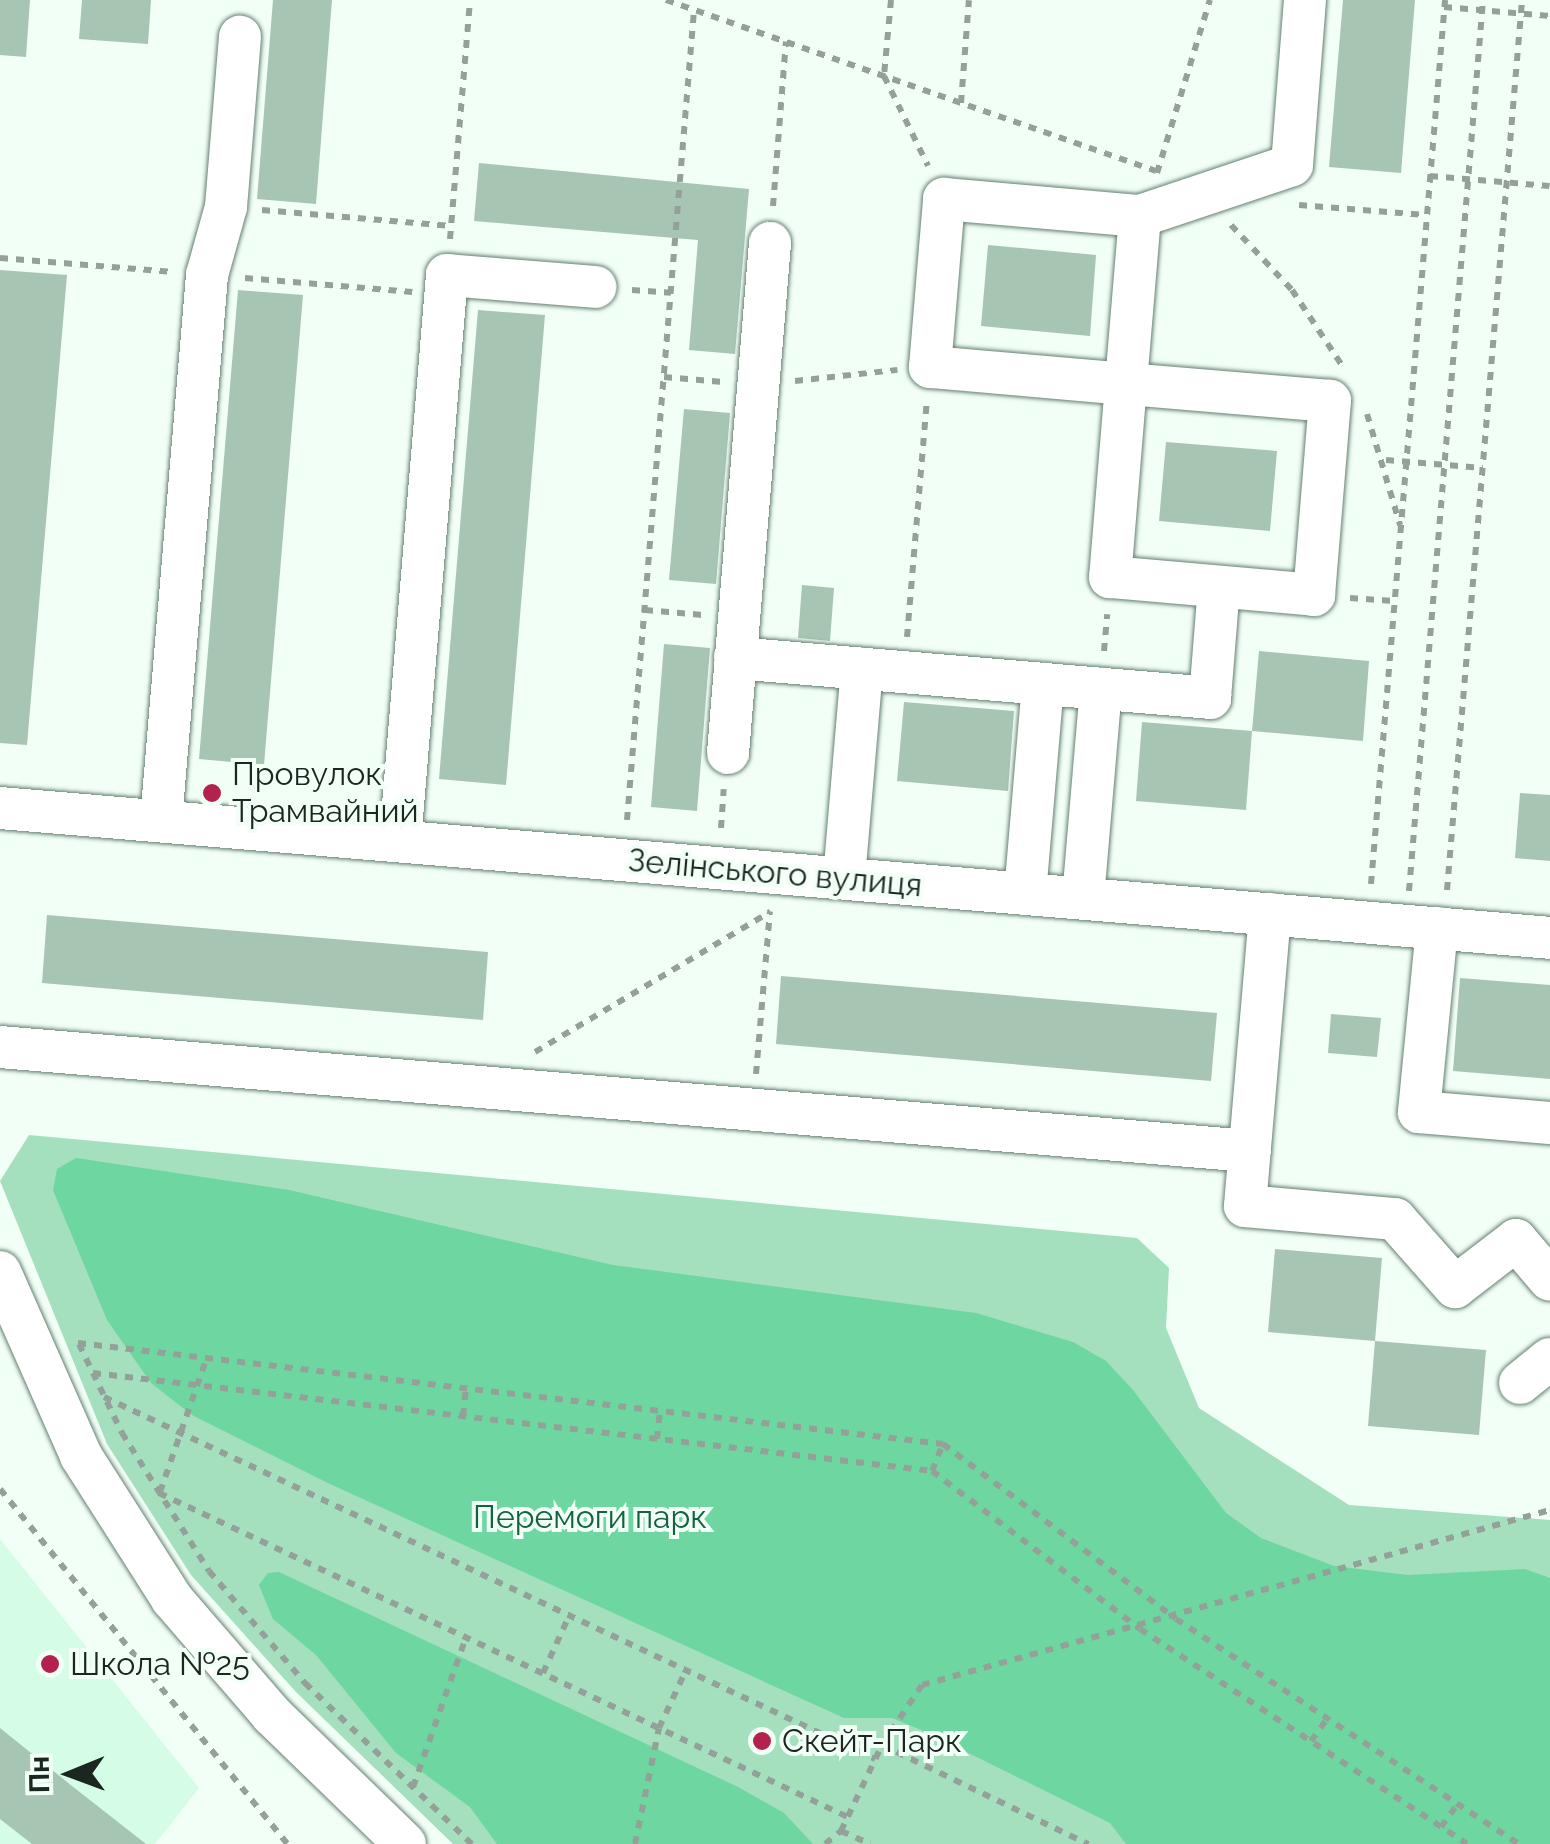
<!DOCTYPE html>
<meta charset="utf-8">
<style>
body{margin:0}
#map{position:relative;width:1550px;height:1844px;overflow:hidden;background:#f2fff7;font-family:Raleway,sans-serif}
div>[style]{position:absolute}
.built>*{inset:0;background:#d5fce5}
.green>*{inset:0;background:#a4dfbe}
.forest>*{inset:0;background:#6dd6a1}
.building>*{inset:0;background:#a7c5b3}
.path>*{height:6px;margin-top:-3px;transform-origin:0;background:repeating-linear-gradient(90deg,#94a199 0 8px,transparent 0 16px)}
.roads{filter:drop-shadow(0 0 2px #648070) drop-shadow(0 0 2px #648070)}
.minor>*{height:42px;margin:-21px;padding:0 21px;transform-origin:21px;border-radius:21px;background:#fff}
.dots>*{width:28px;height:28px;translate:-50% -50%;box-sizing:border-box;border:5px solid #f2fff7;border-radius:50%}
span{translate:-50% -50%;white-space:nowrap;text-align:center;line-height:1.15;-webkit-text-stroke:8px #f2fff7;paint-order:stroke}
.poi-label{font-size:32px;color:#1a261f}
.left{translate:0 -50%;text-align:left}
.street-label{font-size:32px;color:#1a261f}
.park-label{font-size:32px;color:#136341}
.north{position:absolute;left:20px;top:1724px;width:100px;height:100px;-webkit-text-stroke:8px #f2fff7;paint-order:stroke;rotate:269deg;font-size:28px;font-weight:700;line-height:40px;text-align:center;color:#1a261f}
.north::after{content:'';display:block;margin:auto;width:35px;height:45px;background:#1a261f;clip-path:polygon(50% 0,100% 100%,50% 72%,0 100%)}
</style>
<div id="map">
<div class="built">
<i style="clip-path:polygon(0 1539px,199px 1788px,155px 1844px,0 1844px)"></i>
</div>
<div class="green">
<i style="clip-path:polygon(29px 1135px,1137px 1238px,1169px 1268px,1166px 1328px,1199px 1408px,1349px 1505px,1550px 1520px,1550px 1844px,453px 1844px,296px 1692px,191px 1575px,107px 1444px,0 1181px)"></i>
</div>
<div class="forest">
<i style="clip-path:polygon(76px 1158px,289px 1190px,613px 1265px,976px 1313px,1073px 1342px,1106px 1361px,1133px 1390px,1226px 1513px,1261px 1538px,1334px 1566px,1408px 1575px,1525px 1569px,1550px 1578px,1550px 1844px,1126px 1844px,1110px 1823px,926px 1732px,892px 1718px,844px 1718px,330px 1484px,192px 1415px,151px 1383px,107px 1320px,53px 1190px,57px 1169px)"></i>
<i style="clip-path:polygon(279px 1572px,738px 1787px,784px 1813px,813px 1844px,497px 1844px,470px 1807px,396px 1753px,316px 1655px,273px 1619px,259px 1585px,268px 1573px)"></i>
</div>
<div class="building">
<i style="clip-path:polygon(0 0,30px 0,26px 57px,0 55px)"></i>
<i style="clip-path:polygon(82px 0,151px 0,148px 44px,79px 39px)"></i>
<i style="clip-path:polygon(273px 0,332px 0,316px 204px,257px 199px)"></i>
<i style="clip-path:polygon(1343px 0,1415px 0,1401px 173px,1329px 167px)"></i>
<i style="clip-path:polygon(479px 163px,749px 189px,735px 354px,689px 350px,698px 240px,474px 221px)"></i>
<i style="clip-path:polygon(988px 245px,1096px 255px,1090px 336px,981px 326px)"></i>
<i style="clip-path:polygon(0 270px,67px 275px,27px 745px,0 743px)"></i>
<i style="clip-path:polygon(238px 290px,303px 295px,264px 765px,199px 759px)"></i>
<i style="clip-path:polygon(478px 310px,545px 315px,506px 785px,439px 779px)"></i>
<i style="clip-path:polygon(684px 409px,730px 413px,716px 584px,669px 580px)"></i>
<i style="clip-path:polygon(1166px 442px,1277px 451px,1270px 531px,1159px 521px)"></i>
<i style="clip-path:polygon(802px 585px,834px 588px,830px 641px,798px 638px)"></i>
<i style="clip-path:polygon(664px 644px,710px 648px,697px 811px,651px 807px)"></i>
<i style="clip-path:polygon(1259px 651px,1369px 661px,1363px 741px,1252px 731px)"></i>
<i style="clip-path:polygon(904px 702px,1014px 711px,1008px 791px,897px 781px)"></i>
<i style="clip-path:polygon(1142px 722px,1252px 731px,1246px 810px,1136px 801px)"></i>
<i style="clip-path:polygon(1520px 793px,1550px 795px,1550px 861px,1515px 858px)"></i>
<i style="clip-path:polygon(47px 915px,488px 952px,483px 1020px,42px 983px)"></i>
<i style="clip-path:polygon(781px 976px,1217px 1013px,1211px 1081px,776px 1044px)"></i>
<i style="clip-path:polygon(1460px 978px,1550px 985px,1550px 1079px,1453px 1071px)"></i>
<i style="clip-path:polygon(1331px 1014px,1381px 1018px,1377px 1057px,1328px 1053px)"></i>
<i style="clip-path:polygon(1275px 1249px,1382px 1258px,1375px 1341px,1268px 1332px)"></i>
<i style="clip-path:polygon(1375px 1341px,1486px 1350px,1479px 1435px,1368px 1426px)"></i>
<i style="clip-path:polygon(0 1728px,72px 1786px,146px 1844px,32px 1844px,0 1819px)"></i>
</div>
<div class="path">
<i style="left:666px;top:0;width:519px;rotate:19.24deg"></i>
<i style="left:891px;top:0;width:76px;rotate:95.3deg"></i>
<i style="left:884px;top:76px;width:100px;rotate:63.9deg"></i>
<i style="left:1444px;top:7px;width:106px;rotate:4.9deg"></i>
<i style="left:961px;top:103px;width:103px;rotate:-85.6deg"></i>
<i style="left:1157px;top:173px;width:181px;rotate:-73deg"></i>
<i style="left:1430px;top:176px;width:120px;rotate:4.8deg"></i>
<i style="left:1299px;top:205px;width:127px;rotate:4.5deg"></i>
<i style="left:773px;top:206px;width:165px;rotate:-85.5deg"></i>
<i style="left:262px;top:210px;width:190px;rotate:4.8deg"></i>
<i style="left:1231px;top:225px;width:89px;rotate:46.8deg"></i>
<i style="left:1292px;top:290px;width:92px;rotate:56.5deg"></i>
<i style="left:450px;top:239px;width:240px;rotate:-85.2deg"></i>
<i style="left:0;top:258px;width:174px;rotate:4.6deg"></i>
<i style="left:245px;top:278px;width:168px;rotate:4.8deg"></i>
<i style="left:632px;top:290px;width:39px;rotate:4deg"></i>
<i style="left:664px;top:377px;width:59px;rotate:4.8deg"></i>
<i style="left:795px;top:381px;width:103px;rotate:-6.2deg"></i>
<i style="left:1367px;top:414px;width:116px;rotate:73.4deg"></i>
<i style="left:1386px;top:460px;width:97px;rotate:4.7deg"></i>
<i style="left:1350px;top:598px;width:44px;rotate:3.9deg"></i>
<i style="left:645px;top:610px;width:58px;rotate:4.9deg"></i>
<i style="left:907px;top:637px;width:237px;rotate:-85.2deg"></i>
<i style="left:1104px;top:651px;width:37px;rotate:-85deg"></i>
<i style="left:627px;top:820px;width:813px;rotate:-85.27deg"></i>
<i style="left:721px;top:828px;width:39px;rotate:-86deg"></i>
<i style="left:1371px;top:884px;width:887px;rotate:-85.21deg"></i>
<i style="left:1447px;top:890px;width:893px;rotate:-85.18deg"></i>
<i style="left:1409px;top:891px;width:894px;rotate:-85.25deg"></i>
<i style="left:535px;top:1052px;width:274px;rotate:-30.8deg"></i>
<i style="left:756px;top:1074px;width:163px;rotate:-85.1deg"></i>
<i style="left:78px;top:1343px;width:871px;rotate:6.66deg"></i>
<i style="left:943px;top:1444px;width:291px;rotate:36.9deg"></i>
<i style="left:1176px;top:1619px;width:410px;rotate:33.3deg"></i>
<i style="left:79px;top:1344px;width:99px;rotate:64.2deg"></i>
<i style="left:122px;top:1433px;width:163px;rotate:57.8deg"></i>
<i style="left:209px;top:1571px;width:148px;rotate:49.4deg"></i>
<i style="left:305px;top:1683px;width:232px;rotate:44deg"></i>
<i style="left:93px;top:1373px;width:845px;rotate:6.66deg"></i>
<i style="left:932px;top:1471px;width:261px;rotate:37.2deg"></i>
<i style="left:1140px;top:1629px;width:391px;rotate:33.3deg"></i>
<i style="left:104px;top:1397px;width:852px;rotate:25.15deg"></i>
<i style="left:463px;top:1416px;width:28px;rotate:-84deg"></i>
<i style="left:657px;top:1439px;width:28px;rotate:-84deg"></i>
<i style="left:932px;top:1471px;width:29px;rotate:-68deg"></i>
<i style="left:0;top:1489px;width:457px;rotate:51deg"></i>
<i style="left:160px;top:1492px;width:143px;rotate:-70.8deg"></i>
<i style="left:159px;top:1493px;width:761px;rotate:25.19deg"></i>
<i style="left:543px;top:1673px;width:63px;rotate:-65.5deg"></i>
<i style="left:1311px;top:1741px;width:29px;rotate:-54deg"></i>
<i style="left:882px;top:1745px;width:229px;rotate:25.7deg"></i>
<i style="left:413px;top:1787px;width:159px;rotate:-70.5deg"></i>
<i style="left:1441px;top:1827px;width:29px;rotate:-54deg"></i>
<i style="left:841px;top:1831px;width:32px;rotate:24deg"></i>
<i style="left:635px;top:1844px;width:118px;rotate:-78.3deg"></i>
<i style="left:659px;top:1728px;width:64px;rotate:-65deg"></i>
<i style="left:825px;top:1844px;width:21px;rotate:-39deg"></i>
<i style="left:841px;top:1831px;width:95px;rotate:-64.5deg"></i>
<i style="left:882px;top:1745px;width:72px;rotate:-56.3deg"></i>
<i style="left:922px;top:1685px;width:652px;rotate:-15.57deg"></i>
</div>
<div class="roads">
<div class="minor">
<i style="left:1140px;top:216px;width:169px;rotate:94.8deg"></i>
<i style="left:1126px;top:384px;width:194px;rotate:94.7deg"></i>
<i style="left:1110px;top:577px;width:205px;rotate:5deg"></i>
<i style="left:1314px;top:595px;width:195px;rotate:-85.3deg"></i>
<i style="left:1330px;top:401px;width:205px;rotate:-175.2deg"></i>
<i style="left:1126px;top:384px;width:197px;rotate:-175deg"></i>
<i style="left:930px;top:367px;width:169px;rotate:-85.2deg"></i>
<i style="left:944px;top:199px;width:197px;rotate:5deg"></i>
<i style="left:1140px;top:216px;width:160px;rotate:-18.5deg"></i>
<i style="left:1292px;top:165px;width:166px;rotate:-85.5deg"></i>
<i style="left:735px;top:658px;width:477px;rotate:4.8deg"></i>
<i style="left:1210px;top:698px;width:111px;rotate:-85.4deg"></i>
<i style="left:728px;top:753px;width:512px;rotate:-85.29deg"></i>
<i style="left:0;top:808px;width:1555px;rotate:4.79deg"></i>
<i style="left:161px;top:821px;width:548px;rotate:-85.18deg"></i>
<i style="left:207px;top:275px;width:71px;rotate:-74.4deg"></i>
<i style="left:226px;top:207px;width:171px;rotate:-85.3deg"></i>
<i style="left:400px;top:841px;width:568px;rotate:-85.25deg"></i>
<i style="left:447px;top:275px;width:149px;rotate:4.6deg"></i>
<i style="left:844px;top:878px;width:210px;rotate:-85.1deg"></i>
<i style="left:1025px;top:894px;width:211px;rotate:-85.1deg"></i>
<i style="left:1083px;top:898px;width:210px;rotate:-85.1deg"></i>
<i style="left:1270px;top:914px;width:293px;rotate:94.9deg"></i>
<i style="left:1245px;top:1206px;width:151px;rotate:5deg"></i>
<i style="left:1395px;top:1219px;width:91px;rotate:48.6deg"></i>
<i style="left:1455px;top:1287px;width:77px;rotate:-37.6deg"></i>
<i style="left:1516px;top:1240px;width:52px;rotate:49.6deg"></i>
<i style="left:1437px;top:928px;width:185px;rotate:95.6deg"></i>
<i style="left:1419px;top:1112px;width:131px;rotate:4.8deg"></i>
<i style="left:0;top:1047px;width:1254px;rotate:4.76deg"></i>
<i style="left:0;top:1272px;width:201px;rotate:66.2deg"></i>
<i style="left:81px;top:1456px;width:169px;rotate:57.5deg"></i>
<i style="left:172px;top:1599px;width:153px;rotate:49.2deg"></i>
<i style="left:272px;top:1715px;width:185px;rotate:44.1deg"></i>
<i style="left:1520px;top:1383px;width:38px;rotate:-39deg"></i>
</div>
</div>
<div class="dots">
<i style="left:212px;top:793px;background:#b3224e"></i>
<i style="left:50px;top:1664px;background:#b3224e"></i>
<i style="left:762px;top:1741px;background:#b3224e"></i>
</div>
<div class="poi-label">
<span class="left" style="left:232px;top:793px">Провулок<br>Трамвайний</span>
<span class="left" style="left:70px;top:1664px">Школа №25</span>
<span class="left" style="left:782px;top:1741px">Скейт-Парк</span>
</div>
<div class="street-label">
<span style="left:775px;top:873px;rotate:5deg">Зелінського вулиця</span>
</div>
<div class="park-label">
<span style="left:590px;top:1517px">Перемоги парк</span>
</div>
<div class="north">Пн</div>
</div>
